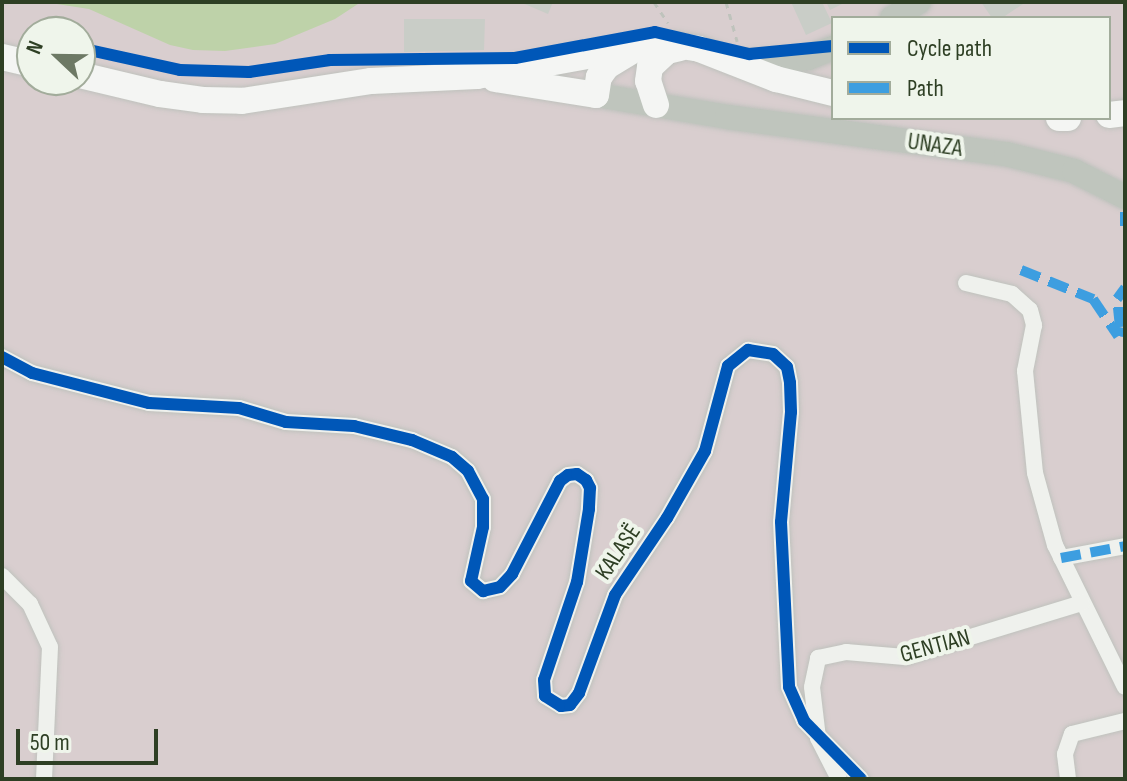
<!DOCTYPE html>
<meta charset="utf-8">
<style>
body{margin:0}
#map{position:relative;width:1127px;height:781px;overflow:hidden;background:#e1e4df;font-family:"Sofia Sans Condensed",sans-serif}
div>[style]{position:absolute}
.green>*{inset:0;background:#d9cecf}
.water>*{inset:0;background:#bed2a9}
.building>*{inset:0;background:#c9cdc7}
.path>*{height:3px;margin-top:-1.5px;transform-origin:0;background:repeating-linear-gradient(90deg,#bfc3bc 0 6px,transparent 0 12px)}
.roads{filter:drop-shadow(0 0 2px #bfc2bd) drop-shadow(0 0 2px #bfc2bd)}
.street>*{height:16px;margin:-8px;padding:0 8px;transform-origin:8px;border-radius:8px;background:#eff1ed}
.secondary>*{height:24px;margin:-12px;padding:0 12px;transform-origin:12px;border-radius:12px;background:#bfc5bd}
.primary>*{height:26px;margin:-13px;padding:0 13px;transform-origin:13px;border-radius:13px;background:#f4f5f3}
.quiet>*{height:10px;margin-top:-5px;transform-origin:0;background:repeating-linear-gradient(90deg,#3d9ee0 0 20px,transparent 0 30px)}
.cycleway>*{height:12px;margin:-6px;padding:0 6px;transform-origin:6px;border-radius:6px;background:#0057b8}
span{translate:-50% -50%;white-space:nowrap;text-align:center;line-height:1.15;-webkit-text-stroke:8px #eff5eb;paint-order:stroke}
.street-label{font-size:24px;color:#2e3f24}
.frame{position:absolute;inset:0;border:4px solid #2e3f24;pointer-events:none}
.legend{position:absolute;left:831px;top:16px;width:280px;height:104px;box-sizing:border-box;background:#eff5eb;border:2px solid #a2ac9b;margin:0;padding:10px 14px;list-style:none;font-size:24px;color:#2e3f24}
.legend li{display:flex;align-items:center;gap:16px;height:40px}
.legend b{width:40px;border:2px solid #a2ac9b}
.north{position:absolute;left:16px;top:16px;width:80px;height:80px;box-sizing:border-box;background:#eff5eb;border:2px solid #a2ac9b;border-radius:50%;rotate:292deg;font-size:22px;font-weight:700;line-height:32px;text-align:center;color:#2e3f24}
.north::after{content:'';display:block;margin:auto;width:28px;height:36px;background:#6d7965;clip-path:polygon(50% 0,100% 100%,50% 72%,0 100%)}
.scale{position:absolute;left:16px;top:729px;width:142px;height:36px;box-sizing:border-box;border:4px solid #2e3f24;border-top:0;padding-left:10px;font-size:24px;line-height:28px;white-space:nowrap;color:#2e3f24;-webkit-text-stroke:6px #eff5eb;paint-order:stroke}
</style>
<div id="map">
<div class="green">
<i style="clip-path:polygon(evenodd,2px 2px,1125px 2px,1125px 779px,2px 779px,2px 2px,833px 18px,1109px 18px,1109px 118px,833px 118px,833px 18px,2px 2px,32px 32px,80px 32px,80px 80px,32px 80px,32px 32px)"></i>
</div>
<div class="water">
<i style="clip-path:polygon(44px 2px,361px 2px,335px 19px,275px 44px,225px 51px,193px 50px,170px 45px,89px 9px)"></i>
</div>
<div class="building">
<i style="clip-path:polygon(520px 2px,553px 2px,548px 14px)"></i>
<i style="clip-path:polygon(791px 2px,822px 2px,832px 23px,806px 35px)"></i>
<i style="clip-path:polygon(826px 2px,841px 2px,842px 4px,830px 10px)"></i>
<i style="clip-path:polygon(981px 2px,1026px 2px,1002px 18px,992px 18px)"></i>
<i style="clip-path:polygon(404px 19px,485px 19px,484px 50px,404px 52px)"></i>
</div>
<div class="path">
<i style="left:654px;top:2px;width:25px;rotate:56deg"></i>
<i style="left:726px;top:2px;width:41px;rotate:74.2deg"></i>
</div>
<div class="roads">
<div class="street">
<i style="left:966px;top:283px;width:47px;rotate:13.4deg"></i>
<i style="left:1012px;top:294px;width:24px;rotate:42deg"></i>
<i style="left:1030px;top:310px;width:16px;rotate:75deg"></i>
<i style="left:1034px;top:325px;width:47px;rotate:101.1deg"></i>
<i style="left:1025px;top:371px;width:102px;rotate:84.4deg"></i>
<i style="left:1035px;top:473px;width:75px;rotate:74.5deg"></i>
<i style="left:1055px;top:545px;width:158px;rotate:63.8deg"></i>
<i style="left:2px;top:357px;width:34px;rotate:28deg"></i>
<i style="left:32px;top:373px;width:121px;rotate:14.4deg"></i>
<i style="left:149px;top:403px;width:90px;rotate:3.2deg"></i>
<i style="left:239px;top:408px;width:49px;rotate:16.6deg"></i>
<i style="left:286px;top:422px;width:68px;rotate:3.4deg"></i>
<i style="left:354px;top:426px;width:60px;rotate:13.6deg"></i>
<i style="left:412px;top:440px;width:43px;rotate:23deg"></i>
<i style="left:452px;top:457px;width:21px;rotate:41deg"></i>
<i style="left:468px;top:471px;width:32px;rotate:62deg"></i>
<i style="left:483px;top:499px;width:28px;rotate:90deg"></i>
<i style="left:483px;top:527px;width:55px;rotate:102.5deg"></i>
<i style="left:471px;top:581px;width:16px;rotate:40deg"></i>
<i style="left:483px;top:591px;width:17px;rotate:-13deg"></i>
<i style="left:500px;top:587px;width:18px;rotate:-47deg"></i>
<i style="left:512px;top:574px;width:105px;rotate:-62.7deg"></i>
<i style="left:560px;top:481px;width:10px;rotate:-37deg"></i>
<i style="left:568px;top:475px;width:9px;rotate:-6deg"></i>
<i style="left:577px;top:474px;width:11px;rotate:34deg"></i>
<i style="left:586px;top:480px;width:9px;rotate:63deg"></i>
<i style="left:590px;top:488px;width:21px;rotate:93deg"></i>
<i style="left:589px;top:509px;width:74px;rotate:99.3deg"></i>
<i style="left:577px;top:582px;width:103px;rotate:108.6deg"></i>
<i style="left:544px;top:680px;width:16px;rotate:86deg"></i>
<i style="left:545px;top:696px;width:19px;rotate:32deg"></i>
<i style="left:561px;top:706px;width:9px;rotate:-6deg"></i>
<i style="left:570px;top:705px;width:15px;rotate:-53deg"></i>
<i style="left:579px;top:693px;width:104px;rotate:-69.8deg"></i>
<i style="left:615px;top:595px;width:93px;rotate:-56deg"></i>
<i style="left:667px;top:518px;width:77px;rotate:-60.4deg"></i>
<i style="left:705px;top:451px;width:88px;rotate:-74.9deg"></i>
<i style="left:728px;top:366px;width:26px;rotate:-39deg"></i>
<i style="left:748px;top:350px;width:25px;rotate:9deg"></i>
<i style="left:773px;top:354px;width:19px;rotate:43deg"></i>
<i style="left:787px;top:367px;width:16px;rotate:79deg"></i>
<i style="left:790px;top:383px;width:29px;rotate:88deg"></i>
<i style="left:791px;top:412px;width:110px;rotate:95.2deg"></i>
<i style="left:781px;top:522px;width:165px;rotate:87.2deg"></i>
<i style="left:789px;top:687px;width:37px;rotate:66deg"></i>
<i style="left:804px;top:721px;width:81px;rotate:45.5deg"></i>
<i style="left:1061px;top:558px;width:65px;rotate:-10.6deg"></i>
<i style="left:2px;top:576px;width:40px;rotate:45deg"></i>
<i style="left:30px;top:604px;width:47px;rotate:65.1deg"></i>
<i style="left:50px;top:647px;width:132px;rotate:92.6deg"></i>
<i style="left:839px;top:779px;width:46px;rotate:-117.1deg"></i>
<i style="left:818px;top:738px;width:51px;rotate:-96.7deg"></i>
<i style="left:812px;top:687px;width:30px;rotate:-78deg"></i>
<i style="left:818px;top:658px;width:29px;rotate:-12deg"></i>
<i style="left:846px;top:652px;width:59px;rotate:4.8deg"></i>
<i style="left:905px;top:657px;width:185px;rotate:-17deg"></i>
<i style="left:1068px;top:779px;width:25px;rotate:-97deg"></i>
<i style="left:1065px;top:754px;width:21px;rotate:-71deg"></i>
<i style="left:1072px;top:734px;width:55px;rotate:-13.8deg"></i>
</div>
<div class="secondary">
<i style="left:892px;top:18px;width:31px;rotate:-31deg"></i>
<i style="left:736px;top:63px;width:72px;rotate:-4deg"></i>
<i style="left:808px;top:58px;width:27px;rotate:-22deg"></i>
<i style="left:596px;top:95px;width:133px;rotate:9.5deg"></i>
<i style="left:727px;top:117px;width:281px;rotate:7.6deg"></i>
<i style="left:1006px;top:154px;width:70px;rotate:14deg"></i>
<i style="left:1074px;top:171px;width:57px;rotate:27deg"></i>
</div>
<div class="primary">
<i style="left:2px;top:57px;width:31px;rotate:13deg"></i>
<i style="left:80px;top:75px;width:82px;rotate:13.4deg"></i>
<i style="left:160px;top:94px;width:43px;rotate:7.9deg"></i>
<i style="left:203px;top:100px;width:39px;rotate:1deg"></i>
<i style="left:242px;top:101px;width:131px;rotate:-8.8deg"></i>
<i style="left:371px;top:81px;width:106px;rotate:-2.7deg"></i>
<i style="left:477px;top:76px;width:174px;rotate:-10.3deg"></i>
<i style="left:648px;top:45px;width:27px"></i>
<i style="left:675px;top:45px;width:24px;rotate:9deg"></i>
<i style="left:699px;top:49px;width:83px;rotate:21.3deg"></i>
<i style="left:776px;top:79px;width:59px;rotate:13.8deg"></i>
<i style="left:495px;top:79px;width:102px;rotate:9deg"></i>
<i style="left:596px;top:95px;width:18px;rotate:-81deg"></i>
<i style="left:599px;top:77px;width:14px;rotate:-54deg"></i>
<i style="left:607px;top:66px;width:27px;rotate:-31deg"></i>
<i style="left:656px;top:105px;width:25px;rotate:-108deg"></i>
<i style="left:648px;top:81px;width:14px;rotate:-82deg"></i>
<i style="left:650px;top:67px;width:23px;rotate:-43deg"></i>
<i style="left:667px;top:51px;width:13px;rotate:-13deg"></i>
<i style="left:1109px;top:115px;width:16px;rotate:-7deg"></i>
<i style="left:1059px;top:118px;width:9px"></i>
</div>
</div>
<div class="quiet">
<i style="left:1125px;top:212px;width:14px;rotate:90deg"></i>
<i style="left:1021px;top:270px;width:78px;rotate:21.9deg"></i>
<i style="left:1093px;top:299px;width:45px;rotate:56deg"></i>
<i style="left:1118px;top:336px;width:9px;rotate:-77deg"></i>
<i style="left:1120px;top:327px;width:28px;rotate:-96deg"></i>
<i style="left:1117px;top:299px;width:14px;rotate:-54deg"></i>
<i style="left:1061px;top:558px;width:65px;rotate:-10.6deg"></i>
</div>
<div class="cycleway">
<i style="left:80px;top:48px;width:102px;rotate:12.4deg"></i>
<i style="left:180px;top:70px;width:69px;rotate:1.7deg"></i>
<i style="left:249px;top:72px;width:82px;rotate:-8.4deg"></i>
<i style="left:330px;top:60px;width:185px;rotate:-0.6deg"></i>
<i style="left:515px;top:58px;width:142px;rotate:-10.5deg"></i>
<i style="left:655px;top:32px;width:97px;rotate:13.2deg"></i>
<i style="left:749px;top:54px;width:84px;rotate:-5.4deg"></i>
<i style="left:2px;top:357px;width:34px;rotate:28deg"></i>
<i style="left:32px;top:373px;width:121px;rotate:14.4deg"></i>
<i style="left:149px;top:403px;width:90px;rotate:3.2deg"></i>
<i style="left:239px;top:408px;width:49px;rotate:16.6deg"></i>
<i style="left:286px;top:422px;width:68px;rotate:3.4deg"></i>
<i style="left:354px;top:426px;width:60px;rotate:13.6deg"></i>
<i style="left:412px;top:440px;width:43px;rotate:23deg"></i>
<i style="left:452px;top:457px;width:21px;rotate:41deg"></i>
<i style="left:468px;top:471px;width:32px;rotate:62deg"></i>
<i style="left:483px;top:499px;width:28px;rotate:90deg"></i>
<i style="left:483px;top:527px;width:55px;rotate:102.5deg"></i>
<i style="left:471px;top:581px;width:16px;rotate:40deg"></i>
<i style="left:483px;top:591px;width:17px;rotate:-13deg"></i>
<i style="left:500px;top:587px;width:18px;rotate:-47deg"></i>
<i style="left:512px;top:574px;width:105px;rotate:-62.7deg"></i>
<i style="left:560px;top:481px;width:10px;rotate:-37deg"></i>
<i style="left:568px;top:475px;width:9px;rotate:-6deg"></i>
<i style="left:577px;top:474px;width:11px;rotate:34deg"></i>
<i style="left:586px;top:480px;width:9px;rotate:63deg"></i>
<i style="left:590px;top:488px;width:21px;rotate:93deg"></i>
<i style="left:589px;top:509px;width:74px;rotate:99.3deg"></i>
<i style="left:577px;top:582px;width:103px;rotate:108.6deg"></i>
<i style="left:544px;top:680px;width:16px;rotate:86deg"></i>
<i style="left:545px;top:696px;width:19px;rotate:32deg"></i>
<i style="left:561px;top:706px;width:9px;rotate:-6deg"></i>
<i style="left:570px;top:705px;width:15px;rotate:-53deg"></i>
<i style="left:579px;top:693px;width:104px;rotate:-69.8deg"></i>
<i style="left:615px;top:595px;width:93px;rotate:-56deg"></i>
<i style="left:667px;top:518px;width:77px;rotate:-60.4deg"></i>
<i style="left:705px;top:451px;width:88px;rotate:-74.9deg"></i>
<i style="left:728px;top:366px;width:26px;rotate:-39deg"></i>
<i style="left:748px;top:350px;width:25px;rotate:9deg"></i>
<i style="left:773px;top:354px;width:19px;rotate:43deg"></i>
<i style="left:787px;top:367px;width:16px;rotate:79deg"></i>
<i style="left:790px;top:383px;width:29px;rotate:88deg"></i>
<i style="left:791px;top:412px;width:110px;rotate:95.2deg"></i>
<i style="left:781px;top:522px;width:165px;rotate:87.2deg"></i>
<i style="left:789px;top:687px;width:37px;rotate:66deg"></i>
<i style="left:804px;top:721px;width:81px;rotate:45.5deg"></i>
</div>
<div class="street-label">
<span style="left:935px;top:145px;rotate:8deg">UNAZA</span>
<span style="left:618px;top:552px;rotate:-56deg">KALASË</span>
<span style="left:935px;top:646px;rotate:-15deg">GENTIAN</span>
</div>
<div class="frame"></div>
<ul class="legend">
<li><b style="height:10px;background:#0057b8"></b>Cycle path</li>
<li><b style="height:10px;background:#3d9ee0"></b>Path</li>
</ul>
<div class="north">N</div>
<div class="scale">50 m</div>
</div>
